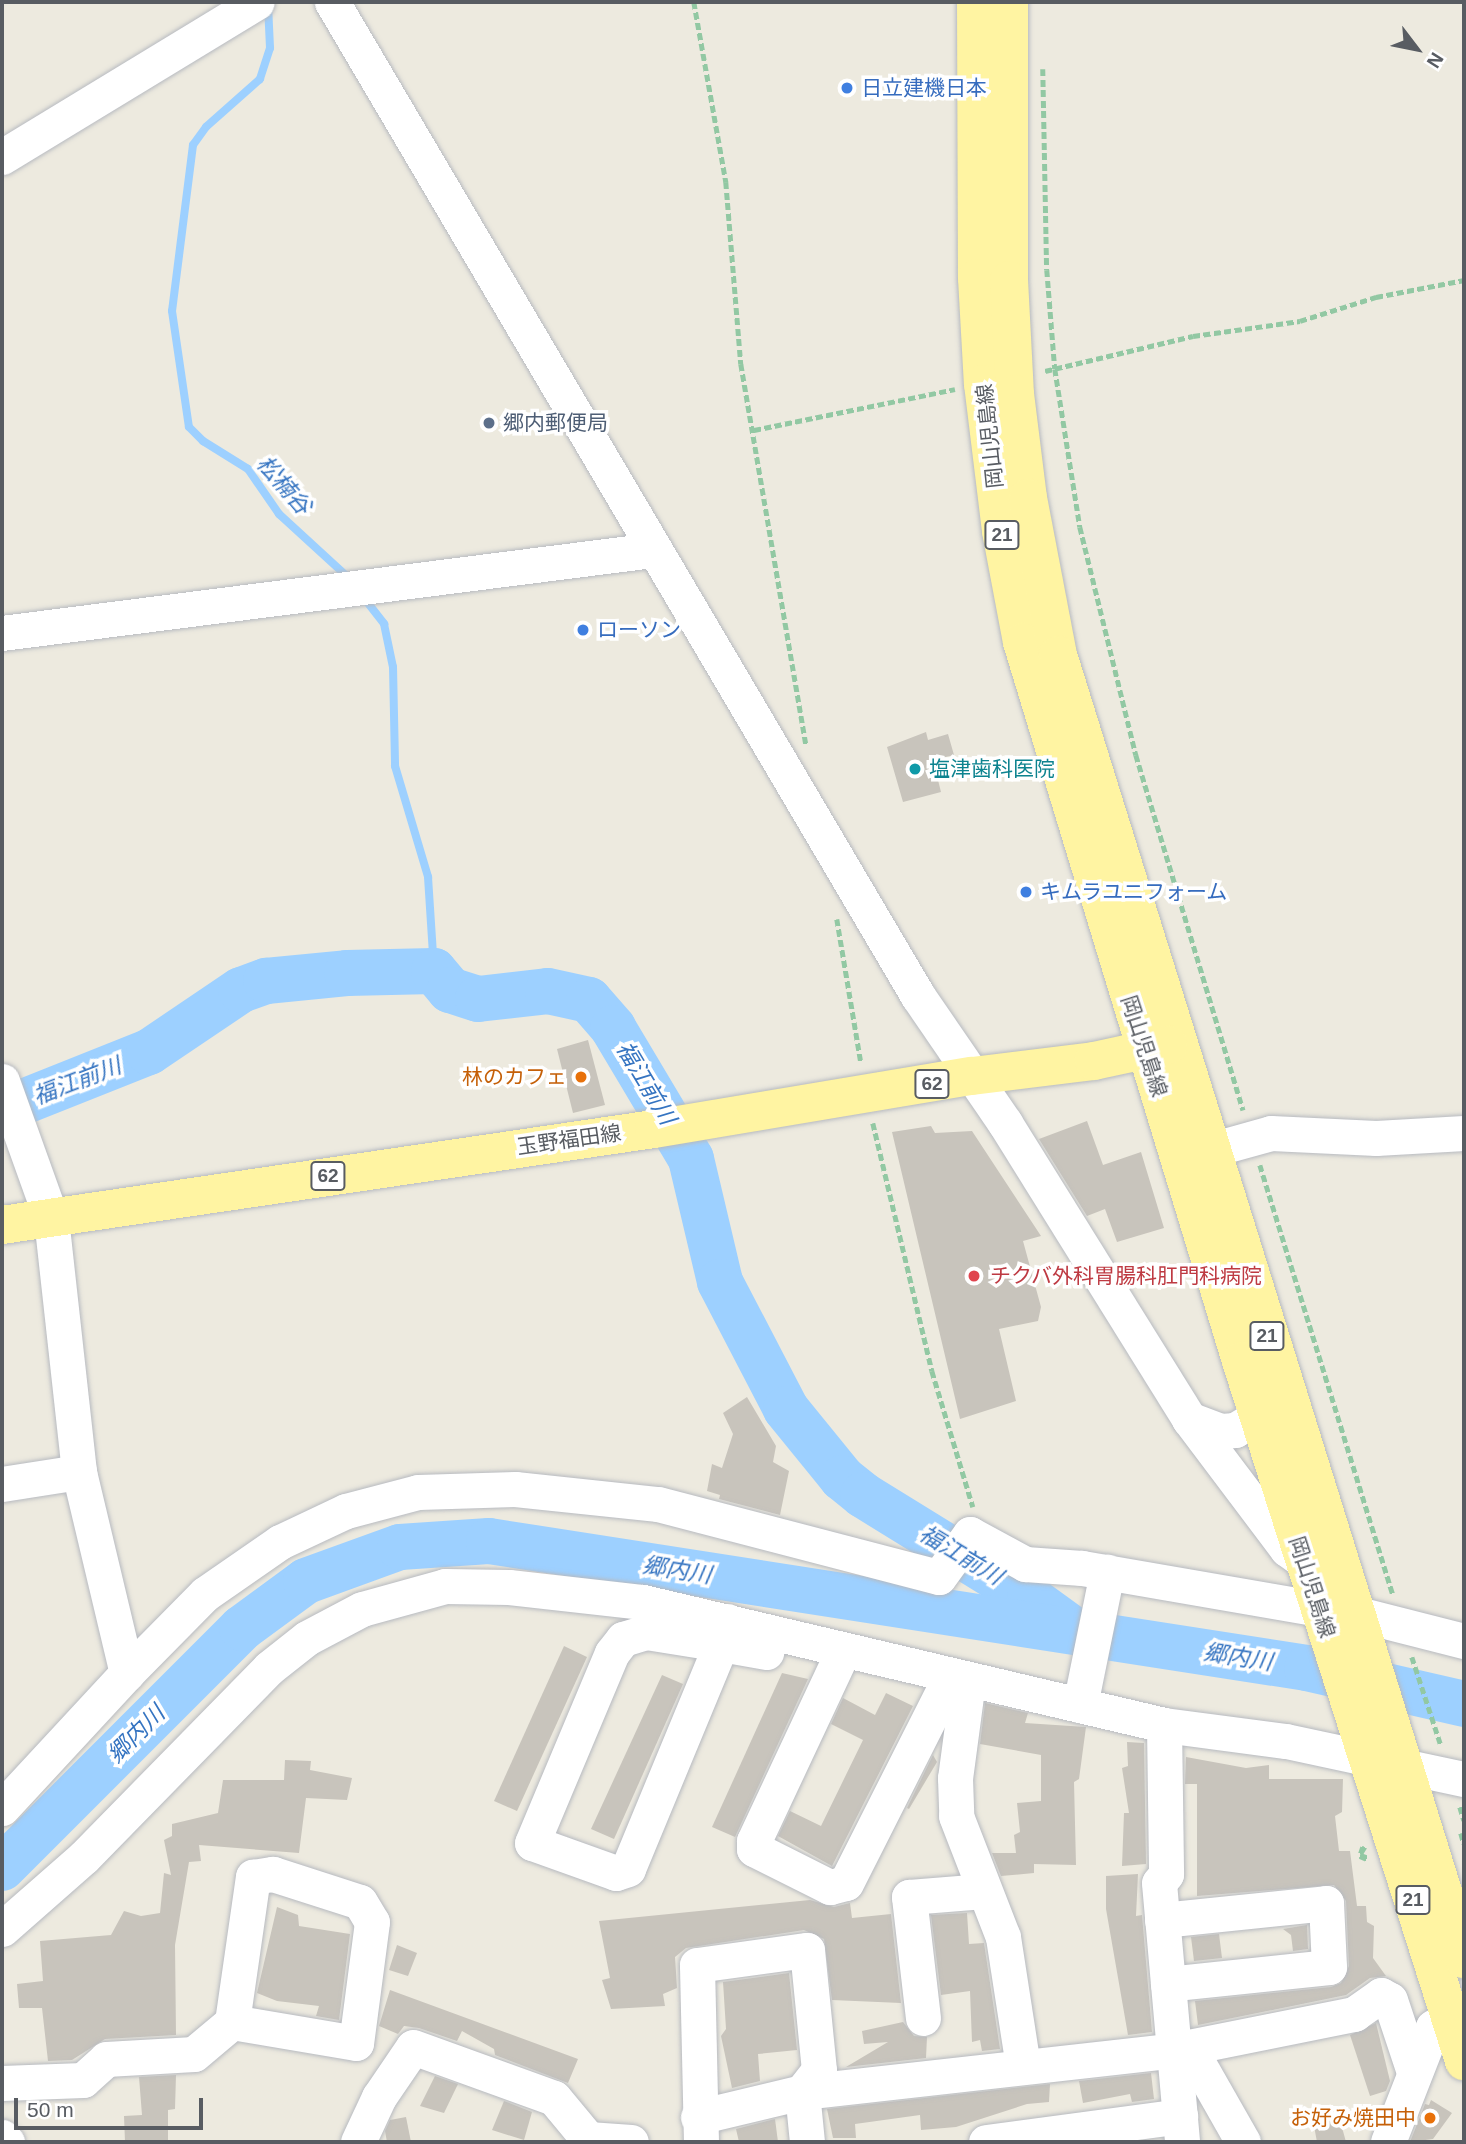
<!DOCTYPE html>
<meta charset="utf-8">
<style>
body{margin:0}
#map{position:relative;width:1466px;height:2144px;overflow:hidden;background:#edeadf;font-family:Helvetica,"Noto Sans JP",sans-serif}
div>[style]{position:absolute}
.stream>*{height:8px;margin:-4px;padding:0 4px;transform-origin:4px;border-radius:4px;background:#9dd0ff}
.river>*{height:46px;margin:-23px;padding:0 23px;transform-origin:23px;border-radius:23px;background:#9dd0ff}
.building>*{inset:0;background:#c8c4bc}
.path>*{height:4.5px;margin-top:-2.25px;transform-origin:0;background:repeating-linear-gradient(90deg,#92c8a3 0 7px,transparent 0 10.5px)}
.roads{filter:drop-shadow(0 0 2px #b7bac0) drop-shadow(0 0 2px #b7bac0)}
.minor>*{height:35px;margin:-17.5px;padding:0 17.5px;transform-origin:17.5px;border-radius:17.5px;background:#fff}
.major>*{height:38px;margin:-19px;padding:0 19px;transform-origin:19px;border-radius:19px;background:#fff4a2}
.dots>*{width:19px;height:19px;translate:-50% -50%;box-sizing:border-box;border:4px solid #fff;border-radius:50%}
span{translate:-50% -50%;white-space:nowrap;text-align:center;line-height:1.15;-webkit-text-stroke:7px #fff;paint-order:stroke}
.shield-label span{padding:2px 5px;background:#fff;border:2px solid;border-radius:5px;-webkit-text-stroke-width:0}
.shield-label{font-size:19px;color:#585c62;font-weight:700}
.shop-label{font-size:21px;color:#366cbe}
.left{translate:0 -50%;text-align:left}
.service-label{font-size:21px;color:#4e5e75}
.street-label{font-size:21px;color:#585c62}
.culture-label{font-size:21px;color:#0d838f}
.food-label{font-size:21px;color:#c56008}
.right{translate:-100% -50%;text-align:right}
.health-label{font-size:21px;color:#be3a42}
.water-label{font-size:23px;color:#3574c1;font-style:italic}
.frame{position:absolute;inset:0;border:4px solid #585c62;pointer-events:none}
.north{position:absolute;left:1382px;top:14px;width:70px;height:70px;-webkit-text-stroke:5px #fff;paint-order:stroke;rotate:122deg;font-size:19px;font-weight:700;line-height:28px;text-align:center;color:#585c62}
.north::after{content:'';display:block;margin:auto;width:24px;height:32px;background:#585c62;clip-path:polygon(50% 0,100% 100%,50% 72%,0 100%)}
.scale{position:absolute;left:14px;top:2098px;width:189px;height:32px;box-sizing:border-box;border:4px solid #585c62;border-top:0;padding-left:9px;font-size:21px;line-height:24px;white-space:nowrap;color:#585c62;-webkit-text-stroke:5px #fff;paint-order:stroke}
</style>
<div id="map">
<div class="stream">
<i style="left:268px;top:5px;width:43px;rotate:87.3deg"></i>
<i style="left:270px;top:48px;width:33px;rotate:108deg"></i>
<i style="left:260px;top:79px;width:72px;rotate:138.4deg"></i>
<i style="left:206px;top:127px;width:22px;rotate:126deg"></i>
<i style="left:193px;top:145px;width:167px;rotate:97.2deg"></i>
<i style="left:172px;top:311px;width:117px;rotate:81.7deg"></i>
<i style="left:189px;top:427px;width:20px;rotate:45deg"></i>
<i style="left:203px;top:441px;width:53px;rotate:31.9deg"></i>
<i style="left:248px;top:469px;width:55px;rotate:55.4deg"></i>
<i style="left:279px;top:514px;width:96px;rotate:42.5deg"></i>
<i style="left:364px;top:598px;width:33px;rotate:52deg"></i>
<i style="left:384px;top:624px;width:44px;rotate:78.2deg"></i>
<i style="left:393px;top:667px;width:99px;rotate:88.8deg"></i>
<i style="left:395px;top:766px;width:116px;rotate:73.4deg"></i>
<i style="left:428px;top:877px;width:94px;rotate:86.3deg"></i>
</div>
<div class="river">
<i style="left:2px;top:1105px;width:5px;rotate:79deg"></i>
<i style="left:3px;top:1110px;width:157px;rotate:-21.7deg"></i>
<i style="left:149px;top:1052px;width:111px;rotate:-34deg"></i>
<i style="left:241px;top:990px;width:27px;rotate:-20deg"></i>
<i style="left:266px;top:981px;width:81px;rotate:-5.6deg"></i>
<i style="left:347px;top:973px;width:87px;rotate:-1.3deg"></i>
<i style="left:434px;top:971px;width:25px;rotate:50deg"></i>
<i style="left:450px;top:990px;width:29px;rotate:18deg"></i>
<i style="left:478px;top:999px;width:70px;rotate:-6.5deg"></i>
<i style="left:548px;top:991px;width:42px;rotate:12.4deg"></i>
<i style="left:589px;top:1000px;width:37px;rotate:49deg"></i>
<i style="left:613px;top:1028px;width:152px;rotate:59.2deg"></i>
<i style="left:691px;top:1159px;width:126px;rotate:76.7deg"></i>
<i style="left:720px;top:1282px;width:143px;rotate:62.5deg"></i>
<i style="left:786px;top:1409px;width:89px;rotate:50.9deg"></i>
<i style="left:842px;top:1478px;width:27px;rotate:39deg"></i>
<i style="left:863px;top:1495px;width:196px;rotate:31.7deg"></i>
<i style="left:1030px;top:1598px;width:54px;rotate:36deg"></i>
<i style="left:2px;top:1868px;width:339px;rotate:-45deg"></i>
<i style="left:242px;top:1628px;width:79px;rotate:-36.3deg"></i>
<i style="left:306px;top:1581px;width:100px;rotate:-19.9deg"></i>
<i style="left:400px;top:1547px;width:89px;rotate:-3.9deg"></i>
<i style="left:489px;top:1541px;width:828px;rotate:8.83deg"></i>
<i style="left:1307px;top:1668px;width:161px;rotate:12.9deg"></i>
</div>
<div class="building">
<i style="clip-path:polygon(926px 732px,928px 740px,948px 734px,954px 755px,933px 760px,941px 792px,903px 802px,887px 747px)"></i>
<i style="clip-path:polygon(588px 1040px,605px 1105px,573px 1113px,557px 1049px)"></i>
<i style="clip-path:polygon(1087px 1121px,1103px 1165px,1141px 1152px,1164px 1228px,1117px 1242px,1105px 1209px,1087px 1216px,1039px 1139px)"></i>
<i style="clip-path:polygon(931px 1126px,935px 1133px,972px 1131px,1041px 1236px,1023px 1241px,1041px 1307px,1038px 1321px,999px 1329px,1016px 1401px,960px 1419px,892px 1132px)"></i>
<i style="clip-path:polygon(747px 1397px,776px 1446px,773px 1462px,789px 1471px,780px 1515px,719px 1499px,720px 1495px,707px 1491px,712px 1464px,722px 1468px,733px 1434px,723px 1413px)"></i>
<i style="clip-path:polygon(564px 1646px,587px 1657px,517px 1811px,494px 1801px)"></i>
<i style="clip-path:polygon(782px 1673px,808px 1679px,735px 1837px,712px 1827px)"></i>
<i style="clip-path:polygon(662px 1675px,683px 1684px,614px 1839px,591px 1829px)"></i>
<i style="clip-path:polygon(886px 1693px,913px 1706px,832px 1866px,778px 1836px,790px 1811px,821px 1826px,863px 1740px,831px 1724px,843px 1698px,875px 1715px)"></i>
<i style="clip-path:polygon(985px 1703px,1028px 1713px,1025px 1723px,1086px 1727px,1079px 1779px,1074px 1782px,1076px 1865px,1034px 1864px,1034px 1873px,1001px 1876px,992px 1853px,1016px 1853px,1014px 1835px,1020px 1832px,1017px 1803px,1041px 1801px,1041px 1755px,980px 1744px)"></i>
<i style="clip-path:polygon(1127px 1742px,1144px 1743px,1146px 1864px,1122px 1866px,1124px 1813px,1129px 1813px,1122px 1768px,1128px 1766px)"></i>
<i style="clip-path:polygon(933px 1755px,937px 1762px,909px 1809px,907px 1808px)"></i>
<i style="clip-path:polygon(1186px 1757px,1246px 1768px,1269px 1765px,1269px 1779px,1343px 1779px,1342px 1812px,1335px 1816px,1339px 1851px,1350px 1851px,1357px 1906px,1366px 1906px,1367px 1922px,1374px 1926px,1373px 1958px,1386px 1976px,1370px 1978px,1346px 1995px,1198px 2025px,1195px 2001px,1331px 1987px,1341px 1983px,1349px 1966px,1346px 1901px,1334px 1885px,1197px 1896px,1197px 1784px,1185px 1784px)"></i>
<i style="clip-path:polygon(285px 1760px,311px 1761px,310px 1770px,352px 1778px,347px 1800px,306px 1798px,299px 1853px,199px 1845px,201px 1861px,189px 1862px,175px 1945px,176px 2035px,105px 2039px,72px 2060px,48px 2061px,42px 2008px,19px 2008px,17px 1984px,43px 1981px,40px 1941px,111px 1935px,124px 1911px,141px 1916px,160px 1913px,164px 1873px,171px 1875px,164px 1840px,172px 1836px,172px 1824px,218px 1813px,223px 1780px,284px 1780px)"></i>
<i style="clip-path:polygon(1138px 1874px,1136px 1916px,1142px 1915px,1152px 2032px,1128px 2035px,1106px 1909px,1106px 1876px)"></i>
<i style="clip-path:polygon(810px 1900px,834px 1907px,850px 1903px,852px 1918px,891px 1914px,901px 2003px,832px 2000px,824px 1939px,804px 1930px,686px 1948px,675px 1957px,677px 1988px,663px 1994px,665px 2006px,611px 2009px,602px 1980px,610px 1978px,599px 1921px)"></i>
<i style="clip-path:polygon(277px 1907px,298px 1915px,299px 1926px,350px 1934px,339px 2020px,316px 2016px,319px 2006px,277px 2001px,257px 1993px)"></i>
<i style="clip-path:polygon(967px 1913px,969px 1944px,984px 1943px,1000px 2049px,982px 2051px,980px 2040px,972px 2042px,970px 1991px,941px 1995px,931px 1915px)"></i>
<i style="clip-path:polygon(1307px 1925px,1308px 1949px,1293px 1951px,1291px 1935px,1283px 1929px)"></i>
<i style="clip-path:polygon(1219px 1934px,1222px 1958px,1194px 1961px,1191px 1937px)"></i>
<i style="clip-path:polygon(397px 1945px,417px 1953px,408px 1976px,389px 1970px)"></i>
<i style="clip-path:polygon(789px 1973px,797px 2050px,758px 2054px,760px 2081px,732px 2088px,721px 2036px,726px 2029px,723px 1982px)"></i>
<i style="clip-path:polygon(390px 1990px,578px 2059px,568px 2083px,495px 2055px,494px 2049px,462px 2031px,457px 2041px,419px 2028px,404px 2026px,398px 2034px,379px 2026px)"></i>
<i style="clip-path:polygon(903px 2022px,914px 2036px,927px 2037px,926px 2058px,846px 2067px,888px 2042px,864px 2044px,862px 2031px)"></i>
<i style="clip-path:polygon(1376px 2023px,1390px 2081px,1386px 2091px,1370px 2096px,1350px 2035px)"></i>
<i style="clip-path:polygon(1151px 2073px,1154px 2099px,1132px 2102px,1130px 2094px,1083px 2103px,1079px 2081px)"></i>
<i style="clip-path:polygon(176px 2075px,175px 2109px,168px 2110px,168px 2142px,125px 2142px,124px 2116px,142px 2115px,139px 2077px)"></i>
<i style="clip-path:polygon(435px 2076px,458px 2084px,444px 2113px,420px 2106px)"></i>
<i style="clip-path:polygon(1050px 2084px,1049px 2102px,1027px 2104px,956px 2127px,921px 2130px,920px 2115px,855px 2124px,856px 2138px,833px 2138px,827px 2109px)"></i>
<i style="clip-path:polygon(1431px 2100px,1452px 2113px,1433px 2139px,1410px 2142px,1425px 2104px,1429px 2105px)"></i>
<i style="clip-path:polygon(504px 2101px,532px 2112px,524px 2140px,492px 2130px)"></i>
<i style="clip-path:polygon(1337px 2109px,1346px 2142px,1317px 2142px,1312px 2115px)"></i>
<i style="clip-path:polygon(406px 2117px,411px 2142px,387px 2142px,385px 2131px,390px 2120px)"></i>
<i style="clip-path:polygon(775px 2119px,778px 2142px,739px 2142px,736px 2129px)"></i>
</div>
<div class="path">
<i style="left:694px;top:2px;width:183px;rotate:79.9deg"></i>
<i style="left:726px;top:182px;width:183px;rotate:85.3deg"></i>
<i style="left:741px;top:364px;width:386px;rotate:80.3deg"></i>
<i style="left:1043px;top:69px;width:201px;rotate:88.9deg"></i>
<i style="left:1047px;top:270px;width:99px;rotate:85.4deg"></i>
<i style="left:1055px;top:369px;width:160px;rotate:81deg"></i>
<i style="left:1080px;top:527px;width:235px;rotate:76.2deg"></i>
<i style="left:1136px;top:755px;width:371px;rotate:73.2deg"></i>
<i style="left:1045px;top:371px;width:152px;rotate:-13.3deg"></i>
<i style="left:1193px;top:336px;width:108px;rotate:-8deg"></i>
<i style="left:1300px;top:321px;width:80px;rotate:-17.5deg"></i>
<i style="left:1376px;top:297px;width:90px;rotate:-10.9deg"></i>
<i style="left:754px;top:430px;width:205px;rotate:-11.5deg"></i>
<i style="left:837px;top:919px;width:146px;rotate:80.5deg"></i>
<i style="left:873px;top:1123px;width:255px;rotate:76.6deg"></i>
<i style="left:932px;top:1371px;width:142px;rotate:73.2deg"></i>
<i style="left:1260px;top:1165px;width:450px;rotate:72.8deg"></i>
<i style="left:1412px;top:1657px;width:93px;rotate:71.8deg"></i>
<i style="left:1460px;top:1807px;width:14px;rotate:73deg"></i>
<i style="left:1461px;top:1833px;width:11px;rotate:75deg"></i>
<i style="left:1363px;top:1847px;width:9px;rotate:108deg"></i>
<i style="left:1360px;top:1856px;width:8px;rotate:23deg"></i>
<i style="left:1365px;top:1847px;width:9px;rotate:122deg"></i>
<i style="left:1360px;top:1855px;width:9px;rotate:18deg"></i>
</div>
<div class="roads">
<div class="minor">
<i style="left:332px;top:2px;width:1154px;rotate:59.48deg"></i>
<i style="left:918px;top:996px;width:154px;rotate:55.6deg"></i>
<i style="left:1005px;top:1123px;width:349px;rotate:58.1deg"></i>
<i style="left:1189px;top:1419px;width:163px;rotate:53deg"></i>
<i style="left:1287px;top:1549px;width:22px;rotate:36deg"></i>
<i style="left:2px;top:157px;width:298px;rotate:-31.3deg"></i>
<i style="left:2px;top:633px;width:656px;rotate:-7.27deg"></i>
<i style="left:2px;top:1081px;width:145px;rotate:70.3deg"></i>
<i style="left:51px;top:1218px;width:256px;rotate:83.7deg"></i>
<i style="left:79px;top:1472px;width:207px;rotate:76.6deg"></i>
<i style="left:127px;top:1673px;width:184px;rotate:132.8deg"></i>
<i style="left:1210px;top:1150px;width:63px;rotate:-15.6deg"></i>
<i style="left:1271px;top:1133px;width:105px;rotate:2.7deg"></i>
<i style="left:1376px;top:1138px;width:88px;rotate:-3.3deg"></i>
<i style="left:1189px;top:1419px;width:34px;rotate:21deg"></i>
<i style="left:1221px;top:1431px;width:14px;rotate:-4deg"></i>
<i style="left:1235px;top:1430px;width:27px;rotate:-31deg"></i>
<i style="left:2px;top:1484px;width:78px;rotate:-8.9deg"></i>
<i style="left:1354px;top:1613px;width:114px;rotate:14.3deg"></i>
<i style="left:727px;top:1621px;width:24px;rotate:105deg"></i>
<i style="left:721px;top:1644px;width:243px;rotate:112.5deg"></i>
<i style="left:628px;top:1869px;width:13px;rotate:162deg"></i>
<i style="left:616px;top:1873px;width:89px;rotate:-160.3deg"></i>
<i style="left:532px;top:1843px;width:206px;rotate:-67.2deg"></i>
<i style="left:612px;top:1653px;width:18px;rotate:-52deg"></i>
<i style="left:623px;top:1639px;width:24px;rotate:-17deg"></i>
<i style="left:646px;top:1632px;width:76px;rotate:9.1deg"></i>
<i style="left:721px;top:1644px;width:46px;rotate:10.1deg"></i>
<i style="left:843px;top:1651px;width:210px;rotate:115.1deg"></i>
<i style="left:754px;top:1841px;width:8px;rotate:90deg"></i>
<i style="left:754px;top:1849px;width:85px;rotate:26.6deg"></i>
<i style="left:830px;top:1887px;width:16px;rotate:-14deg"></i>
<i style="left:846px;top:1883px;width:231px;rotate:-63.2deg"></i>
<i style="left:127px;top:1673px;width:111px;rotate:-45.4deg"></i>
<i style="left:205px;top:1594px;width:91px;rotate:-34.7deg"></i>
<i style="left:280px;top:1542px;width:73px;rotate:-25.2deg"></i>
<i style="left:346px;top:1511px;width:74px;rotate:-14.8deg"></i>
<i style="left:418px;top:1492px;width:97px;rotate:-1.8deg"></i>
<i style="left:515px;top:1489px;width:144px;rotate:6deg"></i>
<i style="left:658px;top:1504px;width:290px;rotate:14.6deg"></i>
<i style="left:939px;top:1577px;width:53px;rotate:-54.2deg"></i>
<i style="left:970px;top:1534px;width:63px;rotate:28.6deg"></i>
<i style="left:1025px;top:1564px;width:57px;rotate:4deg"></i>
<i style="left:1082px;top:1568px;width:241px;rotate:9.8deg"></i>
<i style="left:968px;top:1681px;width:98px;rotate:97.6deg"></i>
<i style="left:955px;top:1778px;width:38px;rotate:88deg"></i>
<i style="left:956px;top:1816px;width:130px;rotate:68.8deg"></i>
<i style="left:1003px;top:1937px;width:131px;rotate:81.2deg"></i>
<i style="left:1080px;top:1705px;width:136px;rotate:-78.5deg"></i>
<i style="left:1164px;top:1725px;width:149px;rotate:89.2deg"></i>
<i style="left:1166px;top:1874px;width:11px;rotate:128deg"></i>
<i style="left:1159px;top:1883px;width:260px;rotate:84.9deg"></i>
<i style="left:1162px;top:1920px;width:165px;rotate:-5.9deg"></i>
<i style="left:1326px;top:1903px;width:64px;rotate:87.3deg"></i>
<i style="left:1329px;top:1967px;width:162px;rotate:174deg"></i>
<i style="left:2px;top:1929px;width:109px;rotate:-41.3deg"></i>
<i style="left:84px;top:1857px;width:264px;rotate:-45.6deg"></i>
<i style="left:269px;top:1668px;width:48px;rotate:-38.3deg"></i>
<i style="left:307px;top:1638px;width:62px;rotate:-27.8deg"></i>
<i style="left:362px;top:1609px;width:86px;rotate:-15.5deg"></i>
<i style="left:445px;top:1586px;width:64px;rotate:0.9deg"></i>
<i style="left:509px;top:1587px;width:135px;rotate:6.4deg"></i>
<i style="left:643px;top:1602px;width:535px;rotate:13.28deg"></i>
<i style="left:1164px;top:1725px;width:123px;rotate:7.5deg"></i>
<i style="left:1286px;top:1741px;width:182px;rotate:12.1deg"></i>
<i style="left:923px;top:2018px;width:122px;rotate:-96.6deg"></i>
<i style="left:909px;top:1897px;width:75px;rotate:-4.6deg"></i>
<i style="left:1189px;top:2047px;width:109px;rotate:60.4deg"></i>
<i style="left:2px;top:2083px;width:81px;rotate:-2.1deg"></i>
<i style="left:83px;top:2080px;width:31px;rotate:-42deg"></i>
<i style="left:106px;top:2059px;width:88px;rotate:-3.3deg"></i>
<i style="left:194px;top:2054px;width:50px;rotate:-40.1deg"></i>
<i style="left:232px;top:2022px;width:147px;rotate:-81.8deg"></i>
<i style="left:253px;top:1877px;width:20px;rotate:-9deg"></i>
<i style="left:273px;top:1874px;width:91px;rotate:17.8deg"></i>
<i style="left:360px;top:1902px;width:23px;rotate:59deg"></i>
<i style="left:372px;top:1922px;width:122px;rotate:97.5deg"></i>
<i style="left:356px;top:2043px;width:126px;rotate:-170.4deg"></i>
<i style="left:698px;top:2117px;width:107px;rotate:-13.5deg"></i>
<i style="left:802px;top:2092px;width:374px;rotate:-6.4deg"></i>
<i style="left:1174px;top:2050px;width:184px;rotate:-11.3deg"></i>
<i style="left:1354px;top:2014px;width:33px;rotate:-35deg"></i>
<i style="left:1381px;top:1995px;width:10px;rotate:29deg"></i>
<i style="left:1390px;top:2000px;width:73px;rotate:71.6deg"></i>
<i style="left:2px;top:2137px;width:7px;rotate:45deg"></i>
<i style="left:358px;top:2142px;width:50px;rotate:-65deg"></i>
<i style="left:379px;top:2097px;width:60px;rotate:-55.8deg"></i>
<i style="left:413px;top:2047px;width:150px;rotate:19.9deg"></i>
<i style="left:554px;top:2098px;width:53px;rotate:50.3deg"></i>
<i style="left:588px;top:2139px;width:43px;rotate:4deg"></i>
<i style="left:701px;top:2142px;width:177px;rotate:-91.3deg"></i>
<i style="left:697px;top:1965px;width:111px;rotate:-7.8deg"></i>
<i style="left:807px;top:1950px;width:121px;rotate:84.3deg"></i>
<i style="left:819px;top:2070px;width:28px;rotate:128deg"></i>
<i style="left:802px;top:2092px;width:50px;rotate:84.3deg"></i>
<i style="left:986px;top:2142px;width:196px;rotate:-7.6deg"></i>
<i style="left:1388px;top:2142px;width:123px;rotate:-68.6deg"></i>
<i style="left:1433px;top:2027px;width:19px;rotate:-28deg"></i>
</div>
<div class="major">
<i style="left:976px;top:2px;width:276px;rotate:89.8deg"></i>
<i style="left:977px;top:278px;width:106px;rotate:86.8deg"></i>
<i style="left:983px;top:384px;width:148px;rotate:83deg"></i>
<i style="left:1001px;top:531px;width:113px;rotate:79.3deg"></i>
<i style="left:1022px;top:642px;width:752px;rotate:73.06deg"></i>
<i style="left:1241px;top:1361px;width:735px;rotate:72.33deg"></i>
<i style="left:1009px;top:2px;width:278px;rotate:90deg"></i>
<i style="left:1009px;top:280px;width:114px;rotate:87deg"></i>
<i style="left:1015px;top:394px;width:105px;rotate:82.9deg"></i>
<i style="left:1028px;top:498px;width:160px;rotate:79.2deg"></i>
<i style="left:1058px;top:655px;width:1366px;rotate:72.71deg"></i>
<i style="left:2px;top:1225px;width:659px;rotate:-8.38deg"></i>
<i style="left:654px;top:1129px;width:322px;rotate:-9.5deg"></i>
<i style="left:972px;top:1076px;width:123px;rotate:-7deg"></i>
<i style="left:1094px;top:1061px;width:76px;rotate:-12.2deg"></i>
</div>
</div>
<div class="dots">
<i style="left:847px;top:88px;background:#3f7fe0"></i>
<i style="left:489px;top:423px;background:#5c6f8a"></i>
<i style="left:583px;top:630px;background:#3f7fe0"></i>
<i style="left:915px;top:769px;background:#0f9aa8"></i>
<i style="left:1026px;top:892px;background:#3f7fe0"></i>
<i style="left:581px;top:1077px;background:#e8710a"></i>
<i style="left:974px;top:1276px;background:#e0444e"></i>
<i style="left:1430px;top:2118px;background:#e8710a"></i>
</div>
<div class="shield-label">
<span style="left:1002px;top:535px">21</span>
<span style="left:932px;top:1084px">62</span>
<span style="left:328px;top:1176px">62</span>
<span style="left:1267px;top:1336px">21</span>
<span style="left:1413px;top:1900px">21</span>
</div>
<div class="shop-label">
<span class="left" style="left:861px;top:88px">日立建機日本</span>
<span class="left" style="left:597px;top:630px">ローソン</span>
<span class="left" style="left:1040px;top:892px">キムラユニフォーム</span>
</div>
<div class="service-label">
<span class="left" style="left:503px;top:423px">郷内郵便局</span>
</div>
<div class="street-label">
<span style="left:990px;top:436px;rotate:-96deg">岡山児島線</span>
<span style="left:1144px;top:1046px;rotate:72deg">岡山児島線</span>
<span style="left:569px;top:1140px;rotate:-8deg">玉野福田線</span>
<span style="left:1312px;top:1587px;rotate:72deg">岡山児島線</span>
</div>
<div class="culture-label">
<span class="left" style="left:929px;top:769px">塩津歯科医院</span>
</div>
<div class="food-label">
<span class="right" style="left:567px;top:1077px">林のカフェ</span>
<span class="right" style="left:1416px;top:2118px">お好み焼田中</span>
</div>
<div class="health-label">
<span class="left" style="left:990px;top:1276px">チクバ外科胃腸科肛門科病院</span>
</div>
<div class="water-label">
<span style="left:284px;top:485px;rotate:49deg">松楠谷</span>
<span style="left:77px;top:1081px;rotate:-21deg">福江前川</span>
<span style="left:646px;top:1083px;rotate:59deg">福江前川</span>
<span style="left:961px;top:1555px;rotate:31deg">福江前川</span>
<span style="left:677px;top:1570px;rotate:9deg">郷内川</span>
<span style="left:1238px;top:1657px;rotate:9deg">郷内川</span>
<span style="left:136px;top:1734px;rotate:-45deg">郷内川</span>
</div>
<div class="frame"></div>
<div class="north">N</div>
<div class="scale">50 m</div>
</div>
